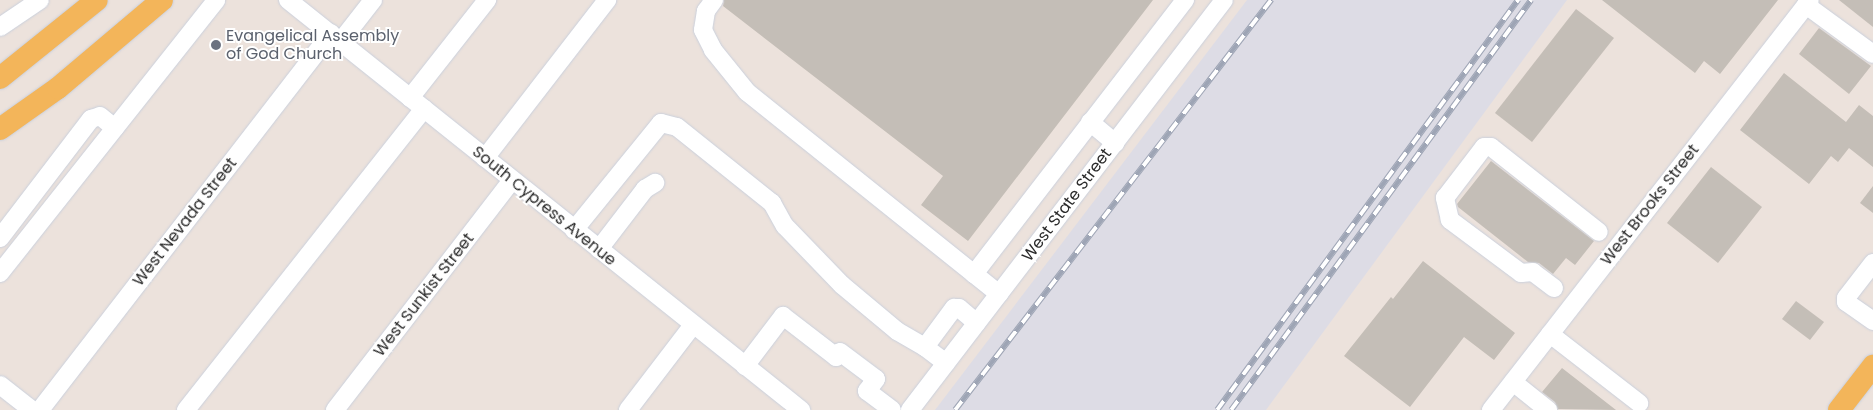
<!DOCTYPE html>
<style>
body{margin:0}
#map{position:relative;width:1873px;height:410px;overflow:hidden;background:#ece2dc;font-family:Poppins,sans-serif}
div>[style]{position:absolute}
.industrial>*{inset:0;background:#dddce5}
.building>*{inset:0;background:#c4beb7}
.roads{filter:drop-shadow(0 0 1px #cad0dc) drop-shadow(0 0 1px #cad0dc)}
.minor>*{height:18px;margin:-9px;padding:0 9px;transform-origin:9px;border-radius:9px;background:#fff}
.major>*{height:22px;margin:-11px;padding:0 11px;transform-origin:11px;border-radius:11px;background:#f3b55a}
.rail>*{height:5.5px;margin-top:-2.75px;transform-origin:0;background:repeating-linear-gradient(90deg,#fff 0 11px,#9ea5b5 0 22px);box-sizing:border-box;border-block:1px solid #9ea5b5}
.dots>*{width:14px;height:14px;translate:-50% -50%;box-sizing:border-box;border:2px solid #fff;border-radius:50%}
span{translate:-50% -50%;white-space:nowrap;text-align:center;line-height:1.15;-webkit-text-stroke:4px #fff;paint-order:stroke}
.worship-label{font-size:16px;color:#5b616d}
.left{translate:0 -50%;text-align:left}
.street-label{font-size:16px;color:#2a2a2a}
</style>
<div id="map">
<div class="industrial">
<i style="clip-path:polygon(1247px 0,1567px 0,1266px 410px,935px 410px)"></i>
</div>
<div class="building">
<i style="clip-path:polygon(724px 0,1153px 0,968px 241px,921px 205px,943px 176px,723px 6px)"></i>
<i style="clip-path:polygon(1602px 0,1778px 0,1720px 74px,1704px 61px,1695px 73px)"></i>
<i style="clip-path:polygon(1839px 0,1873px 0,1873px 27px)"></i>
<i style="clip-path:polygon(1576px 9px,1614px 38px,1532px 142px,1495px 113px)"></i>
<i style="clip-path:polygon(1819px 28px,1871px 66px,1849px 94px,1799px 54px)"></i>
<i style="clip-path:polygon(1784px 73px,1846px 122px,1859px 105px,1873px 116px,1873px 167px,1849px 148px,1838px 162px,1831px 156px,1809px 184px,1740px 130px)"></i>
<i style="clip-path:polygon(1491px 161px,1594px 241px,1575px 265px,1566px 258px,1553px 274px,1539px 263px,1528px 262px,1458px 207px,1457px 204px)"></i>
<i style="clip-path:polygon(1711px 167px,1762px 207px,1718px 263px,1667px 223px)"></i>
<i style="clip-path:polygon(1873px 186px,1873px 213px,1860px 203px)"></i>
<i style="clip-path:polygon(1423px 261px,1515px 333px,1494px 360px,1464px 337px,1410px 407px,1344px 356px,1391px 297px,1393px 299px)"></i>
<i style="clip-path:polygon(1796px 301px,1824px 322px,1810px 340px,1782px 319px)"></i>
<i style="clip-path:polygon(1562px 368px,1616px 410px,1558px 409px,1555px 402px,1542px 392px)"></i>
</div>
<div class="roads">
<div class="minor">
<i style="left:288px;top:0;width:657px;rotate:38.63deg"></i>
<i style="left:714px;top:0;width:14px;rotate:126deg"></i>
<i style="left:706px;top:11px;width:19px;rotate:99deg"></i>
<i style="left:703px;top:30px;width:22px;rotate:63deg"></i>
<i style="left:713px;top:50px;width:54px;rotate:51deg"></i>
<i style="left:747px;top:92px;width:323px;rotate:38.7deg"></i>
<i style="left:1806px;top:5px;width:83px;rotate:36.2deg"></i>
<i style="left:0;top:27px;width:48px;rotate:-34deg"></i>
<i style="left:341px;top:41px;width:52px;rotate:-52deg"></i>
<i style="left:410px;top:98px;width:125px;rotate:-51.8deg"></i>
<i style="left:1090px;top:122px;width:33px;rotate:40deg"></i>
<i style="left:485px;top:158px;width:200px;rotate:-52.3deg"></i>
<i style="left:574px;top:230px;width:138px;rotate:-50.9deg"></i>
<i style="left:661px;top:123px;width:16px;rotate:14deg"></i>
<i style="left:677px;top:127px;width:122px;rotate:38.7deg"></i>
<i style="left:772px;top:203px;width:26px;rotate:61deg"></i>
<i style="left:785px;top:226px;width:82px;rotate:46deg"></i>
<i style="left:842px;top:285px;width:72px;rotate:39.9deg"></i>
<i style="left:897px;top:331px;width:32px;rotate:30deg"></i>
<i style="left:0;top:238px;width:150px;rotate:-52.6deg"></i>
<i style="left:91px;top:119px;width:9px;rotate:-18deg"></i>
<i style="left:100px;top:116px;width:19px;rotate:39deg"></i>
<i style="left:599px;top:249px;width:76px;rotate:-52.5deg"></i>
<i style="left:645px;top:189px;width:12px;rotate:-31deg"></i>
<i style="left:1873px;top:263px;width:44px;rotate:127.6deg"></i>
<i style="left:1846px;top:298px;width:4px;rotate:90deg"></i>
<i style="left:1846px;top:302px;width:33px;rotate:35deg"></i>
<i style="left:0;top:273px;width:348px;rotate:-51.6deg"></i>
<i style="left:974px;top:274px;width:346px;rotate:-52.4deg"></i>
<i style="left:1554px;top:288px;width:26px;rotate:-143deg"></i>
<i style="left:1533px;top:272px;width:12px;rotate:175deg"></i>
<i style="left:1521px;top:273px;width:89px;rotate:-143.3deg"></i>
<i style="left:1450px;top:220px;width:23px;rotate:-103deg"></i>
<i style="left:1445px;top:198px;width:64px;rotate:-52.6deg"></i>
<i style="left:1484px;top:147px;width:7px"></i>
<i style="left:1491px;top:147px;width:137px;rotate:38.2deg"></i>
<i style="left:1550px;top:334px;width:113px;rotate:37.8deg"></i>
<i style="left:946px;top:363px;width:26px;rotate:-143deg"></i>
<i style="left:925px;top:347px;width:49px;rotate:-53.4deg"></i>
<i style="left:954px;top:308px;width:5px"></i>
<i style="left:959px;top:308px;width:23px;rotate:40deg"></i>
<i style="left:745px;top:366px;width:63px;rotate:-52.8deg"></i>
<i style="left:783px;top:316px;width:67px;rotate:37.7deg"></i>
<i style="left:836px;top:357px;width:6px;rotate:-51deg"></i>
<i style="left:840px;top:352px;width:45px;rotate:36.9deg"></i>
<i style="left:876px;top:379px;width:15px;rotate:127deg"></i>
<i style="left:867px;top:391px;width:31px;rotate:37deg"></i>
<i style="left:1513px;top:382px;width:45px;rotate:38.7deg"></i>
<i style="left:0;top:385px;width:41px;rotate:38deg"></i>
<i style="left:40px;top:410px;width:476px;rotate:-52.3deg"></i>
<i style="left:186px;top:410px;width:384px;rotate:-51.7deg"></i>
<i style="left:335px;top:410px;width:290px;rotate:-52.4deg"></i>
<i style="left:628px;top:410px;width:107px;rotate:-52.6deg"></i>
<i style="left:910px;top:410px;width:516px;rotate:-52.55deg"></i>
<i style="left:1491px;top:410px;width:519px;rotate:-52.12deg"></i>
</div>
<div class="major">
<i style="left:0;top:78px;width:124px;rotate:-38.8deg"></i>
<i style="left:0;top:129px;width:71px;rotate:-35.3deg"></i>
<i style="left:58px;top:88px;width:136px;rotate:-40.2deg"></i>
<i style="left:1839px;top:410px;width:56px;rotate:-52.3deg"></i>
</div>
</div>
<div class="rail">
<i style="left:955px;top:410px;width:518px;rotate:-52.38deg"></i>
<i style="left:1217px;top:410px;width:509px;rotate:-53.72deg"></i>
<i style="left:1231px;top:410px;width:508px;rotate:-53.81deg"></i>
</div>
<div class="dots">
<i style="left:216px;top:45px;background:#6b7280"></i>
</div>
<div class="worship-label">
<span class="left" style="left:226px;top:45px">Evangelical Assembly<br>of God Church</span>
</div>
<div class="street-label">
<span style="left:1067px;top:205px;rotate:-53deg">West State Street</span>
<span style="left:1650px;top:205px;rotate:-52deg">West Brooks Street</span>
<span style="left:544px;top:206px;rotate:39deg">South Cypress Avenue</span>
<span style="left:185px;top:222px;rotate:-52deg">West Nevada Street</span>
<span style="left:424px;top:295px;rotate:-52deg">West Sunkist Street</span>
</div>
</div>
